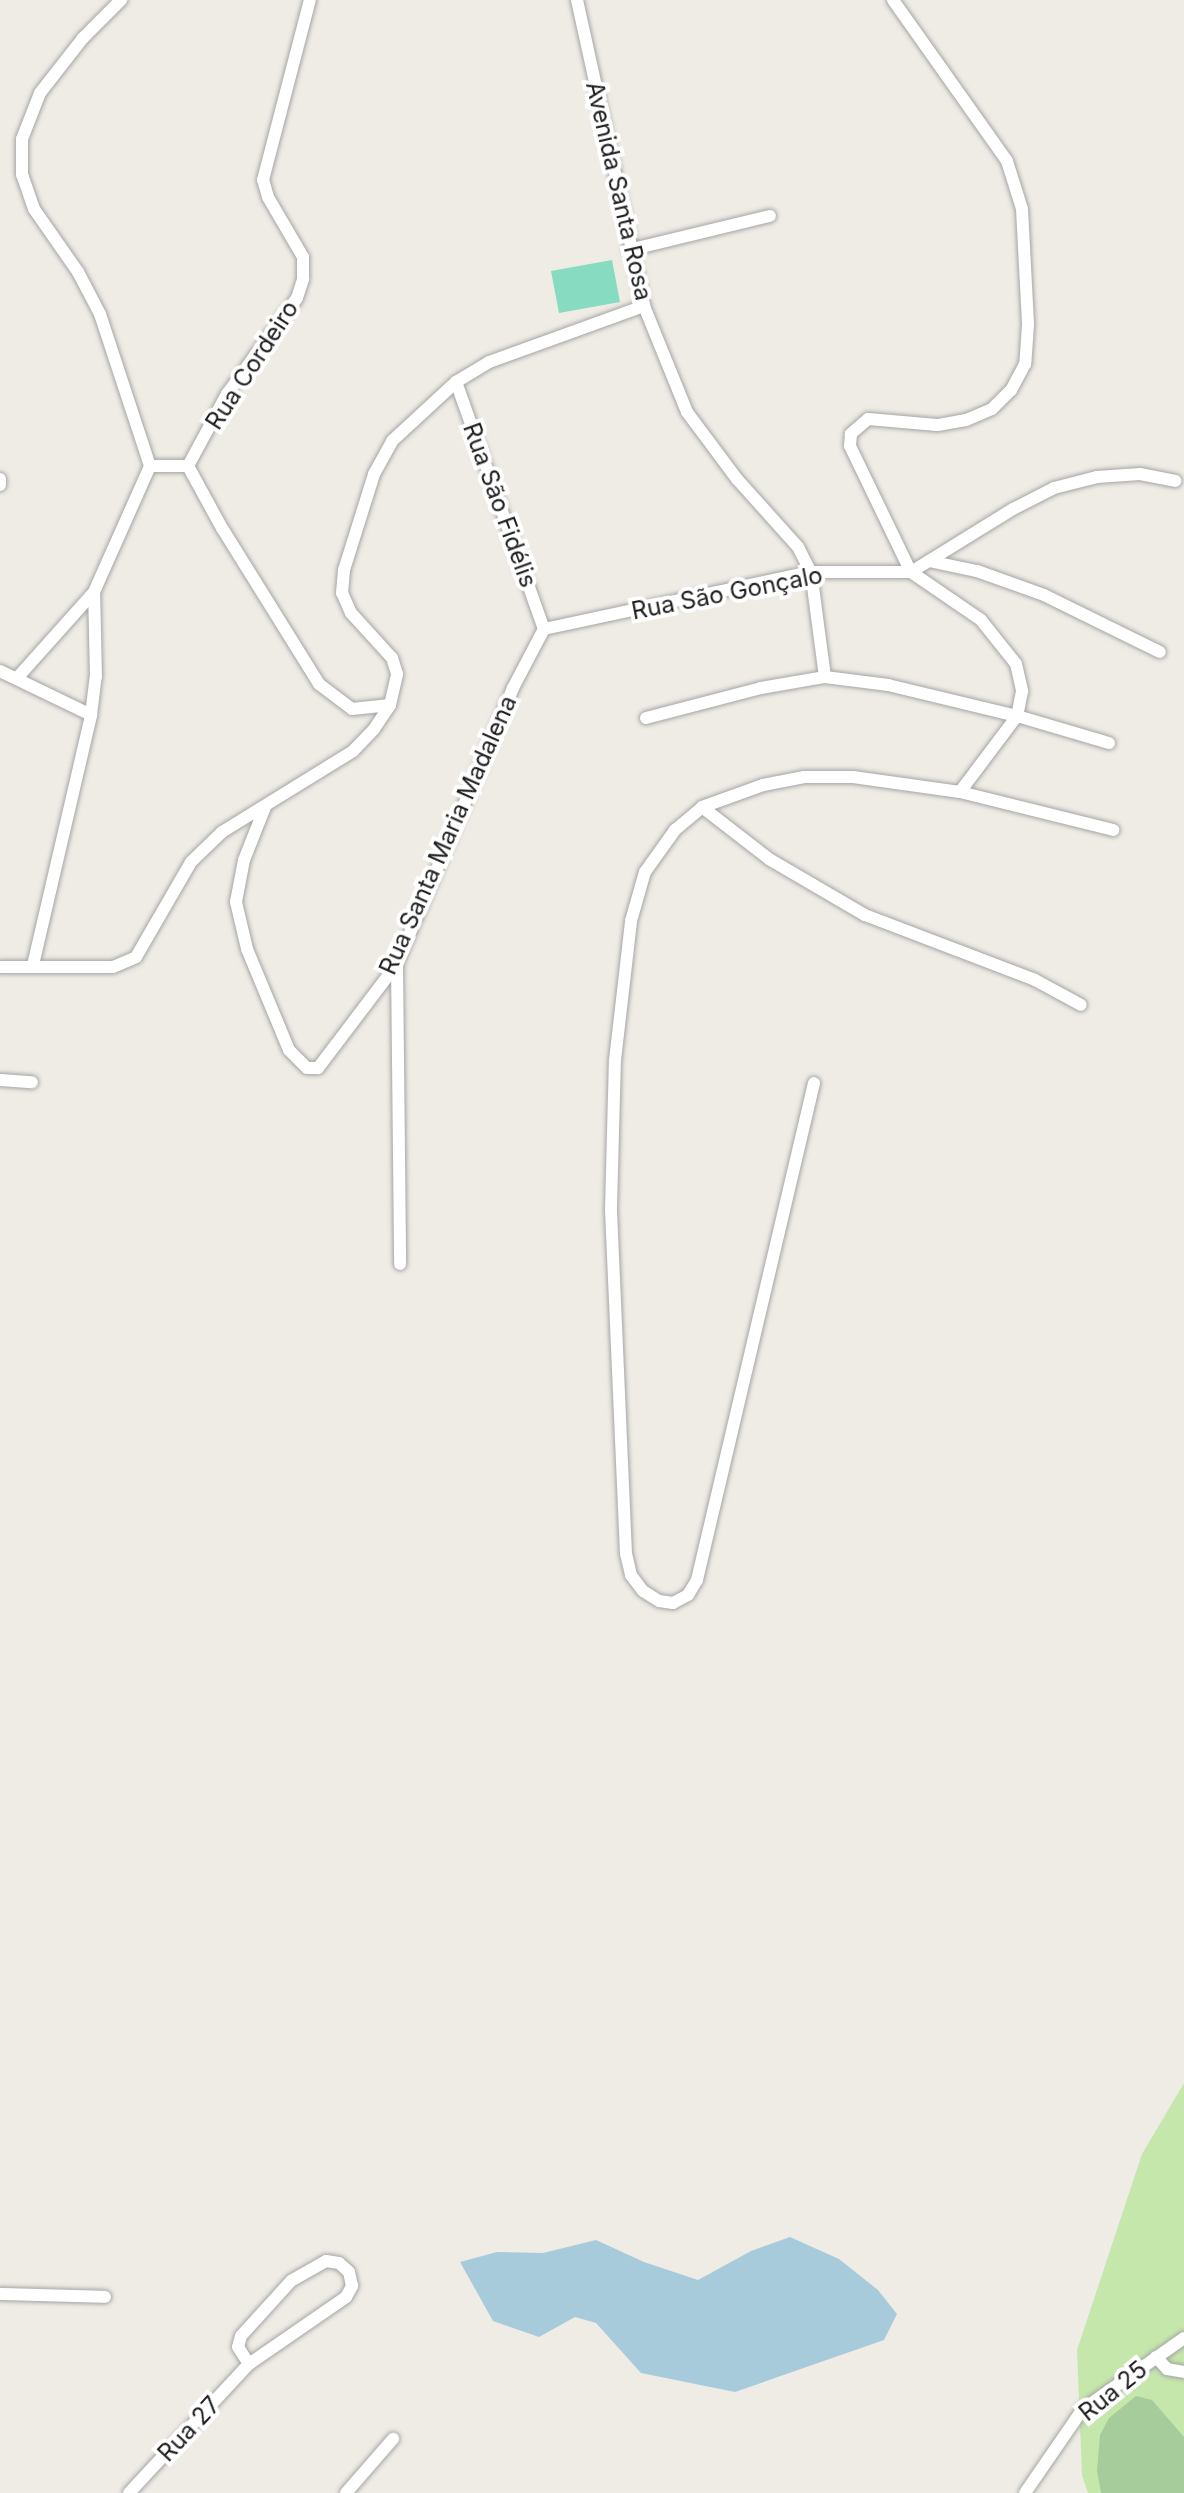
<!DOCTYPE html>
<meta charset="utf-8">
<style>
body{margin:0}
#map{position:relative;width:1184px;height:2493px;overflow:hidden;background:#efece5;font-family:Inter,sans-serif}
div>[style]{position:absolute}
.grass>*{inset:0;background:#c5e7ac}
.forest>*{inset:0;background:#a6cc9b}
.pitch>*{inset:0;background:#86dbc0}
.water>*{inset:0;background:#a7cbdb}
.roads{filter:drop-shadow(0 0 2px #a5a5a5) drop-shadow(0 0 2px #a5a5a5)}
.street>*{height:12px;margin:-6px;padding:0 6px;transform-origin:6px;border-radius:6px;background:#fff}
span{translate:-50% -50%;white-space:nowrap;text-align:center;line-height:1.15;-webkit-text-stroke:8px #fff;paint-order:stroke}
.street-label{font-size:24px;color:#1e1e1e}
</style>
<div id="map">
<div class="grass">
<i style="clip-path:polygon(1184px 2083px,1184px 2493px,1088px 2493px,1082px 2475px,1077px 2350px,1142px 2154px)"></i>
</div>
<div class="forest">
<i style="clip-path:polygon(1136px 2396px,1152px 2400px,1184px 2437px,1184px 2493px,1101px 2493px,1097px 2471px,1100px 2435px,1109px 2418px)"></i>
</div>
<div class="pitch">
<i style="clip-path:polygon(612px 260px,620px 302px,559px 313px,551px 271px)"></i>
</div>
<div class="water">
<i style="clip-path:polygon(790px 2237px,839px 2259px,878px 2290px,897px 2314px,884px 2340px,735px 2392px,641px 2373px,596px 2323px,575px 2317px,539px 2337px,493px 2321px,460px 2262px,497px 2252px,543px 2253px,596px 2240px,644px 2262px,698px 2280px,751px 2251px)"></i>
</div>
<div class="roads">
<div class="street">
<i style="left:577px;top:0;width:313px;rotate:77.6deg"></i>
<i style="left:644px;top:306px;width:114px;rotate:67.9deg"></i>
<i style="left:687px;top:412px;width:84px;rotate:53.3deg"></i>
<i style="left:737px;top:479px;width:91px;rotate:48.1deg"></i>
<i style="left:798px;top:547px;width:28px;rotate:63deg"></i>
<i style="left:811px;top:572px;width:106px;rotate:82.4deg"></i>
<i style="left:893px;top:0;width:197px;rotate:54.7deg"></i>
<i style="left:1007px;top:161px;width:50px;rotate:72.6deg"></i>
<i style="left:1022px;top:209px;width:116px;rotate:87deg"></i>
<i style="left:1028px;top:325px;width:39px;rotate:94deg"></i>
<i style="left:1025px;top:364px;width:30px;rotate:118deg"></i>
<i style="left:1011px;top:390px;width:27px;rotate:135deg"></i>
<i style="left:992px;top:409px;width:28px;rotate:157deg"></i>
<i style="left:966px;top:420px;width:29px;rotate:170deg"></i>
<i style="left:937px;top:425px;width:69px;rotate:-175deg"></i>
<i style="left:868px;top:419px;width:23px;rotate:139deg"></i>
<i style="left:851px;top:434px;width:12px;rotate:95deg"></i>
<i style="left:850px;top:446px;width:140px;rotate:64.2deg"></i>
<i style="left:911px;top:572px;width:85px;rotate:34.4deg"></i>
<i style="left:981px;top:620px;width:56px;rotate:51.5deg"></i>
<i style="left:1016px;top:664px;width:28px;rotate:77deg"></i>
<i style="left:1022px;top:691px;width:25px;rotate:101deg"></i>
<i style="left:1017px;top:716px;width:95px;rotate:126.9deg"></i>
<i style="left:629px;top:250px;width:145px;rotate:-13.6deg"></i>
<i style="left:456px;top:382px;width:262px;rotate:70.4deg"></i>
<i style="left:150px;top:466px;width:38px"></i>
<i style="left:188px;top:466px;width:82px;rotate:-61.6deg"></i>
<i style="left:227px;top:394px;width:119px;rotate:-53.9deg"></i>
<i style="left:297px;top:298px;width:20px;rotate:-72deg"></i>
<i style="left:303px;top:279px;width:22px;rotate:-90deg"></i>
<i style="left:303px;top:257px;width:69px;rotate:-120.3deg"></i>
<i style="left:268px;top:197px;width:18px;rotate:-106deg"></i>
<i style="left:263px;top:180px;width:186px;rotate:-75.4deg"></i>
<i style="left:188px;top:466px;width:71px;rotate:61.3deg"></i>
<i style="left:222px;top:528px;width:184px;rotate:58.1deg"></i>
<i style="left:319px;top:684px;width:41px;rotate:37.1deg"></i>
<i style="left:352px;top:709px;width:38px;rotate:-6deg"></i>
<i style="left:0;top:479px;width:6px;rotate:90deg"></i>
<i style="left:929px;top:561px;width:49px;rotate:11.8deg"></i>
<i style="left:977px;top:571px;width:71px;rotate:19.7deg"></i>
<i style="left:1044px;top:595px;width:129px;rotate:26.2deg"></i>
<i style="left:911px;top:572px;width:120px;rotate:-31.7deg"></i>
<i style="left:1013px;top:509px;width:46px;rotate:-27.1deg"></i>
<i style="left:1054px;top:488px;width:44px;rotate:-14.3deg"></i>
<i style="left:1097px;top:477px;width:43px;rotate:-4deg"></i>
<i style="left:1140px;top:474px;width:36px;rotate:11deg"></i>
<i style="left:544px;top:629px;width:273px;rotate:-12.1deg"></i>
<i style="left:811px;top:572px;width:100px"></i>
<i style="left:0;top:671px;width:101px;rotate:25.8deg"></i>
<i style="left:18px;top:677px;width:114px;rotate:-48.2deg"></i>
<i style="left:94px;top:592px;width:138px;rotate:-66deg"></i>
<i style="left:150px;top:466px;width:160px;rotate:-108.2deg"></i>
<i style="left:100px;top:314px;width:47px;rotate:-117.6deg"></i>
<i style="left:78px;top:272px;width:77px;rotate:-124.9deg"></i>
<i style="left:34px;top:209px;width:36px;rotate:-109deg"></i>
<i style="left:22px;top:175px;width:36px;rotate:-90deg"></i>
<i style="left:22px;top:139px;width:49px;rotate:-68.6deg"></i>
<i style="left:40px;top:93px;width:70px;rotate:-52deg"></i>
<i style="left:83px;top:38px;width:54px;rotate:-45deg"></i>
<i style="left:646px;top:718px;width:119px;rotate:-14.6deg"></i>
<i style="left:761px;top:688px;width:65px;rotate:-9.8deg"></i>
<i style="left:825px;top:677px;width:64px;rotate:7.2deg"></i>
<i style="left:888px;top:685px;width:133px;rotate:13.5deg"></i>
<i style="left:1017px;top:716px;width:96px;rotate:16.4deg"></i>
<i style="left:265px;top:807px;width:57px;rotate:111.6deg"></i>
<i style="left:244px;top:860px;width:43px;rotate:100.8deg"></i>
<i style="left:236px;top:902px;width:48px;rotate:76.8deg"></i>
<i style="left:247px;top:949px;width:109px;rotate:67.4deg"></i>
<i style="left:289px;top:1050px;width:25px;rotate:45deg"></i>
<i style="left:307px;top:1068px;width:11px"></i>
<i style="left:318px;top:1068px;width:131px;rotate:-52.8deg"></i>
<i style="left:397px;top:964px;width:299px;rotate:-67.2deg"></i>
<i style="left:513px;top:688px;width:67px;rotate:-62.3deg"></i>
<i style="left:702px;top:807px;width:85px;rotate:37.8deg"></i>
<i style="left:769px;top:859px;width:111px;rotate:30.3deg"></i>
<i style="left:865px;top:915px;width:182px;rotate:20.9deg"></i>
<i style="left:1035px;top:980px;width:52px;rotate:28.5deg"></i>
<i style="left:397px;top:964px;width:300px;rotate:89.4deg"></i>
<i style="left:33px;top:965px;width:257px;rotate:-76.9deg"></i>
<i style="left:91px;top:715px;width:38px;rotate:-83deg"></i>
<i style="left:96px;top:677px;width:85px;rotate:-91.3deg"></i>
<i style="left:0;top:967px;width:113px"></i>
<i style="left:113px;top:967px;width:25px;rotate:-23deg"></i>
<i style="left:136px;top:957px;width:110px;rotate:-59.9deg"></i>
<i style="left:191px;top:862px;width:43px;rotate:-44.1deg"></i>
<i style="left:222px;top:832px;width:154px;rotate:-31.7deg"></i>
<i style="left:353px;top:751px;width:30px;rotate:-46deg"></i>
<i style="left:374px;top:729px;width:29px;rotate:-56deg"></i>
<i style="left:390px;top:705px;width:32px;rotate:-77deg"></i>
<i style="left:397px;top:674px;width:17px;rotate:-107deg"></i>
<i style="left:392px;top:658px;width:61px;rotate:-132.3deg"></i>
<i style="left:351px;top:613px;width:22px;rotate:-114deg"></i>
<i style="left:342px;top:593px;width:23px;rotate:-85deg"></i>
<i style="left:344px;top:570px;width:101px;rotate:-72.6deg"></i>
<i style="left:374px;top:474px;width:38px;rotate:-61deg"></i>
<i style="left:392px;top:441px;width:87px;rotate:-42.7deg"></i>
<i style="left:456px;top:382px;width:39px;rotate:-31deg"></i>
<i style="left:489px;top:362px;width:165px;rotate:-19.9deg"></i>
<i style="left:0;top:1080px;width:32px;rotate:4deg"></i>
<i style="left:814px;top:1083px;width:511px;rotate:103.25deg"></i>
<i style="left:697px;top:1580px;width:17px;rotate:121deg"></i>
<i style="left:688px;top:1595px;width:17px;rotate:152deg"></i>
<i style="left:673px;top:1603px;width:14px;rotate:-172deg"></i>
<i style="left:659px;top:1601px;width:19px;rotate:-148deg"></i>
<i style="left:643px;top:1591px;width:20px;rotate:-127deg"></i>
<i style="left:631px;top:1575px;width:22px;rotate:-103deg"></i>
<i style="left:626px;top:1554px;width:345px;rotate:-92.5deg"></i>
<i style="left:611px;top:1209px;width:149px;rotate:-88.5deg"></i>
<i style="left:615px;top:1060px;width:140px;rotate:-83.4deg"></i>
<i style="left:631px;top:921px;width:51px;rotate:-74.1deg"></i>
<i style="left:645px;top:872px;width:52px;rotate:-54.5deg"></i>
<i style="left:675px;top:830px;width:35px;rotate:-40deg"></i>
<i style="left:702px;top:807px;width:65px;rotate:-19.8deg"></i>
<i style="left:763px;top:785px;width:42px;rotate:-11deg"></i>
<i style="left:804px;top:777px;width:49px"></i>
<i style="left:853px;top:777px;width:108px;rotate:8deg"></i>
<i style="left:960px;top:792px;width:158px;rotate:13.9deg"></i>
<i style="left:0;top:2294px;width:105px;rotate:1.6deg"></i>
<i style="left:1156px;top:2357px;width:16px;rotate:47deg"></i>
<i style="left:1167px;top:2369px;width:17px;rotate:10deg"></i>
<i style="left:129px;top:2493px;width:176px;rotate:-47.1deg"></i>
<i style="left:249px;top:2364px;width:118px;rotate:-34.6deg"></i>
<i style="left:346px;top:2297px;width:13px;rotate:-61deg"></i>
<i style="left:352px;top:2286px;width:14px;rotate:-102deg"></i>
<i style="left:349px;top:2272px;width:13px;rotate:-138deg"></i>
<i style="left:339px;top:2263px;width:13px;rotate:-171deg"></i>
<i style="left:326px;top:2261px;width:40px;rotate:150.3deg"></i>
<i style="left:291px;top:2281px;width:74px;rotate:132.3deg"></i>
<i style="left:241px;top:2336px;width:11px;rotate:105deg"></i>
<i style="left:238px;top:2347px;width:20px;rotate:57deg"></i>
<i style="left:346px;top:2493px;width:72px;rotate:-49deg"></i>
<i style="left:1025px;top:2493px;width:101px;rotate:-55.5deg"></i>
<i style="left:1082px;top:2410px;width:125px;rotate:-35.2deg"></i>
</div>
</div>
<div class="street-label">
<span style="left:619px;top:191px;rotate:77deg">Avenida Santa Rosa</span>
<span style="left:252px;top:365px;rotate:-57deg">Rua Cordeiro</span>
<span style="left:500px;top:505px;rotate:70deg">Rua São Fidélis</span>
<span style="left:727px;top:593px;rotate:-11deg">Rua São Gonçalo</span>
<span style="left:448px;top:835px;rotate:-66deg">Rua Santa Maria Madalena</span>
<span style="left:1113px;top:2391px;rotate:-39deg">Rua 25</span>
<span style="left:189px;top:2429px;rotate:-47deg">Rua 27</span>
</div>
</div>
